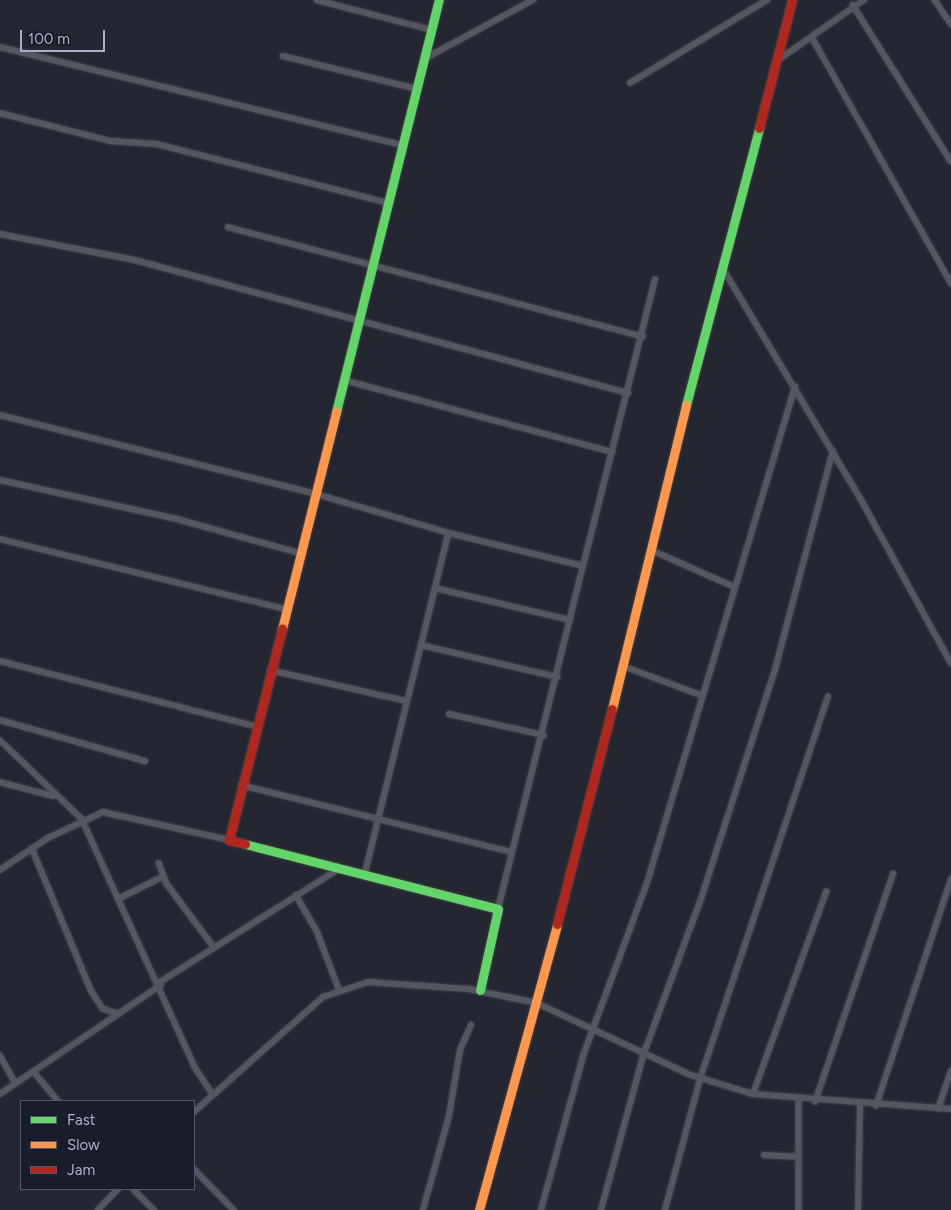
<!DOCTYPE html>
<style>
body{margin:0}
#map{position:relative;width:951px;height:1210px;overflow:hidden;background:#242731;font-family:Figtree,sans-serif}
div>[style]{position:absolute}
.roads{filter:drop-shadow(0 0 1px #40424a) drop-shadow(0 0 1px #40424a)}
.street>*{height:5.5px;margin:-2.75px;padding:0 2.75px;transform-origin:2.75px;border-radius:2.75px;background:#545660}
.fast>*{height:9px;margin:-4.5px;padding:0 4.5px;transform-origin:4.5px;border-radius:4.5px;background:#63d668}
.slow>*{height:9px;margin:-4.5px;padding:0 4.5px;transform-origin:4.5px;border-radius:4.5px;background:#ff974d}
.jam>*{height:9px;margin:-4.5px;padding:0 4.5px;transform-origin:4.5px;border-radius:4.5px;background:#b3261e}
span{translate:-50% -50%;white-space:nowrap;text-align:center;line-height:1.15;-webkit-text-stroke:5px #181c2b;paint-order:stroke}
.legend{position:absolute;left:20px;top:1100px;width:175px;height:90px;box-sizing:border-box;background:#181c2b;border:1px solid #535768;margin:0;padding:6px 9px;list-style:none;font-size:15px;color:#acb0c4}
.legend li{display:flex;align-items:center;gap:10px;height:25px}
.legend b{width:25px;border:1px solid #535768}
.scale{position:absolute;left:20px;top:30px;width:85px;height:22px;box-sizing:border-box;border:2px solid #acb0c4;border-top:0;padding-left:6px;font-size:15px;line-height:18px;white-space:nowrap;color:#acb0c4;-webkit-text-stroke:4px #181c2b;paint-order:stroke}
</style>
<div id="map">
<div class="roads">
<div class="street">
<i style="left:317px;top:0;width:119px;rotate:14.6deg"></i>
<i style="left:935px;top:0;width:29px;rotate:56deg"></i>
<i style="left:853px;top:5px;width:184px;rotate:57.9deg"></i>
<i style="left:812px;top:37px;width:283px;rotate:60.5deg"></i>
<i style="left:0;top:47px;width:415px;rotate:13.7deg"></i>
<i style="left:283px;top:56px;width:138px;rotate:13.8deg"></i>
<i style="left:424px;top:59px;width:124px;rotate:-28.4deg"></i>
<i style="left:778px;top:60px;width:105px;rotate:-34.9deg"></i>
<i style="left:630px;top:83px;width:160px;rotate:-31.2deg"></i>
<i style="left:0;top:113px;width:114px;rotate:14.2deg"></i>
<i style="left:111px;top:141px;width:46px;rotate:3.7deg"></i>
<i style="left:157px;top:144px;width:238px;rotate:14.3deg"></i>
<i style="left:228px;top:227px;width:429px;rotate:14.8deg"></i>
<i style="left:0;top:234px;width:137px;rotate:10.9deg"></i>
<i style="left:135px;top:260px;width:511px;rotate:15.1deg"></i>
<i style="left:724px;top:270px;width:267px;rotate:59.1deg"></i>
<i style="left:861px;top:499px;width:187px;rotate:61.2deg"></i>
<i style="left:344px;top:380px;width:278px;rotate:15deg"></i>
<i style="left:0;top:415px;width:326px;rotate:14deg"></i>
<i style="left:316px;top:494px;width:139px;rotate:16.3deg"></i>
<i style="left:449px;top:533px;width:353px;rotate:103.8deg"></i>
<i style="left:0;top:480px;width:181px;rotate:12.4deg"></i>
<i style="left:177px;top:519px;width:128px;rotate:15.5deg"></i>
<i style="left:449px;top:533px;width:138px;rotate:13.8deg"></i>
<i style="left:583px;top:566px;width:295px;rotate:-75.9deg"></i>
<i style="left:0;top:539px;width:293px;rotate:13.8deg"></i>
<i style="left:651px;top:550px;width:92px;rotate:23.8deg"></i>
<i style="left:435px;top:588px;width:139px;rotate:13.3deg"></i>
<i style="left:421px;top:645px;width:140px;rotate:13.2deg"></i>
<i style="left:0;top:661px;width:263px;rotate:14.3deg"></i>
<i style="left:623px;top:666px;width:83px;rotate:20.4deg"></i>
<i style="left:270px;top:670px;width:139px;rotate:12.8deg"></i>
<i style="left:449px;top:714px;width:97px;rotate:12.5deg"></i>
<i style="left:0;top:720px;width:151px;rotate:15.8deg"></i>
<i style="left:0;top:740px;width:114px;rotate:43.9deg"></i>
<i style="left:82px;top:819px;width:273px;rotate:65.5deg"></i>
<i style="left:195px;top:1067px;width:33px;rotate:57deg"></i>
<i style="left:0;top:782px;width:55px;rotate:14.8deg"></i>
<i style="left:241px;top:785px;width:279px;rotate:13.9deg"></i>
<i style="left:32px;top:848px;width:154px;rotate:67.4deg"></i>
<i style="left:91px;top:990px;width:22px;rotate:58deg"></i>
<i style="left:103px;top:1009px;width:14px;rotate:17deg"></i>
<i style="left:159px;top:863px;width:22px;rotate:69deg"></i>
<i style="left:167px;top:884px;width:79px;rotate:53.3deg"></i>
<i style="left:0;top:870px;width:58px;rotate:-33.7deg"></i>
<i style="left:48px;top:838px;width:61px;rotate:-25.3deg"></i>
<i style="left:103px;top:812px;width:129px;rotate:12.5deg"></i>
<i style="left:296px;top:895px;width:42px;rotate:59.7deg"></i>
<i style="left:317px;top:931px;width:62px;rotate:69.2deg"></i>
<i style="left:120px;top:898px;width:47px;rotate:-26.6deg"></i>
<i style="left:498px;top:909px;width:353px;rotate:-76.1deg"></i>
<i style="left:160px;top:982px;width:212px;rotate:-32.3deg"></i>
<i style="left:0;top:1055px;width:31px;rotate:61deg"></i>
<i style="left:34px;top:1072px;width:38px;rotate:50deg"></i>
<i style="left:0;top:1094px;width:194px;rotate:-34.1deg"></i>
<i style="left:753px;top:1094px;width:215px;rotate:-70.1deg"></i>
<i style="left:799px;top:1100px;width:110px;rotate:90deg"></i>
<i style="left:815px;top:1102px;width:241px;rotate:-71.1deg"></i>
<i style="left:876px;top:1106px;width:239px;rotate:-71.7deg"></i>
<i style="left:938px;top:1109px;width:40px;rotate:-71.1deg"></i>
<i style="left:194px;top:1112px;width:173px;rotate:-41.7deg"></i>
<i style="left:323px;top:997px;width:47px;rotate:-18.4deg"></i>
<i style="left:368px;top:982px;width:101px;rotate:4deg"></i>
<i style="left:469px;top:989px;width:69px;rotate:11.6deg"></i>
<i style="left:537px;top:1003px;width:170px;rotate:25.1deg"></i>
<i style="left:691px;top:1075px;width:65px;rotate:17deg"></i>
<i style="left:753px;top:1094px;width:199px;rotate:4.3deg"></i>
<i style="left:764px;top:1155px;width:33px;rotate:3deg"></i>
<i style="left:194px;top:1169px;width:57px;rotate:45.7deg"></i>
<i style="left:133px;top:1189px;width:30px;rotate:45deg"></i>
<i style="left:98px;top:1210px;width:29px;rotate:-46deg"></i>
<i style="left:423px;top:1210px;width:98px;rotate:-74.5deg"></i>
<i style="left:449px;top:1116px;width:67px;rotate:-80.5deg"></i>
<i style="left:460px;top:1050px;width:27px;rotate:-66deg"></i>
<i style="left:541px;top:1210px;width:160px;rotate:-74.7deg"></i>
<i style="left:583px;top:1056px;width:184px;rotate:-69.7deg"></i>
<i style="left:647px;top:883px;width:518px;rotate:-73.39deg"></i>
<i style="left:601px;top:1210px;width:163px;rotate:-74.7deg"></i>
<i style="left:644px;top:1053px;width:161px;rotate:-69.7deg"></i>
<i style="left:700px;top:902px;width:248px;rotate:-72.1deg"></i>
<i style="left:776px;top:666px;width:222px;rotate:-75.2deg"></i>
<i style="left:665px;top:1210px;width:136px;rotate:-75deg"></i>
<i style="left:700px;top:1079px;width:403px;rotate:-71.5deg"></i>
<i style="left:858px;top:1210px;width:106px;rotate:-88.9deg"></i>
</div>
<div class="fast">
<i style="left:686px;top:405px;width:286px;rotate:-75.2deg"></i>
<i style="left:336px;top:412px;width:425px;rotate:-76deg"></i>
<i style="left:245px;top:844px;width:261px;rotate:14.4deg"></i>
<i style="left:498px;top:909px;width:83px;rotate:102.5deg"></i>
</div>
<div class="slow">
<i style="left:282px;top:629px;width:224px;rotate:-76deg"></i>
<i style="left:612px;top:709px;width:313px;rotate:-76.3deg"></i>
<i style="left:479px;top:1210px;width:296px;rotate:-74.7deg"></i>
</div>
<div class="jam">
<i style="left:759px;top:128px;width:132px;rotate:-75.5deg"></i>
<i style="left:245px;top:844px;width:16px;rotate:-166deg"></i>
<i style="left:229px;top:840px;width:218px;rotate:-75.9deg"></i>
<i style="left:557px;top:924px;width:222px;rotate:-75.7deg"></i>
</div>
</div>
<ul class="legend">
<li><b style="height:6px;background:#63d668"></b>Fast</li>
<li><b style="height:6px;background:#ff974d"></b>Slow</li>
<li><b style="height:6px;background:#b3261e"></b>Jam</li>
</ul>
<div class="scale">100 m</div>
</div>
